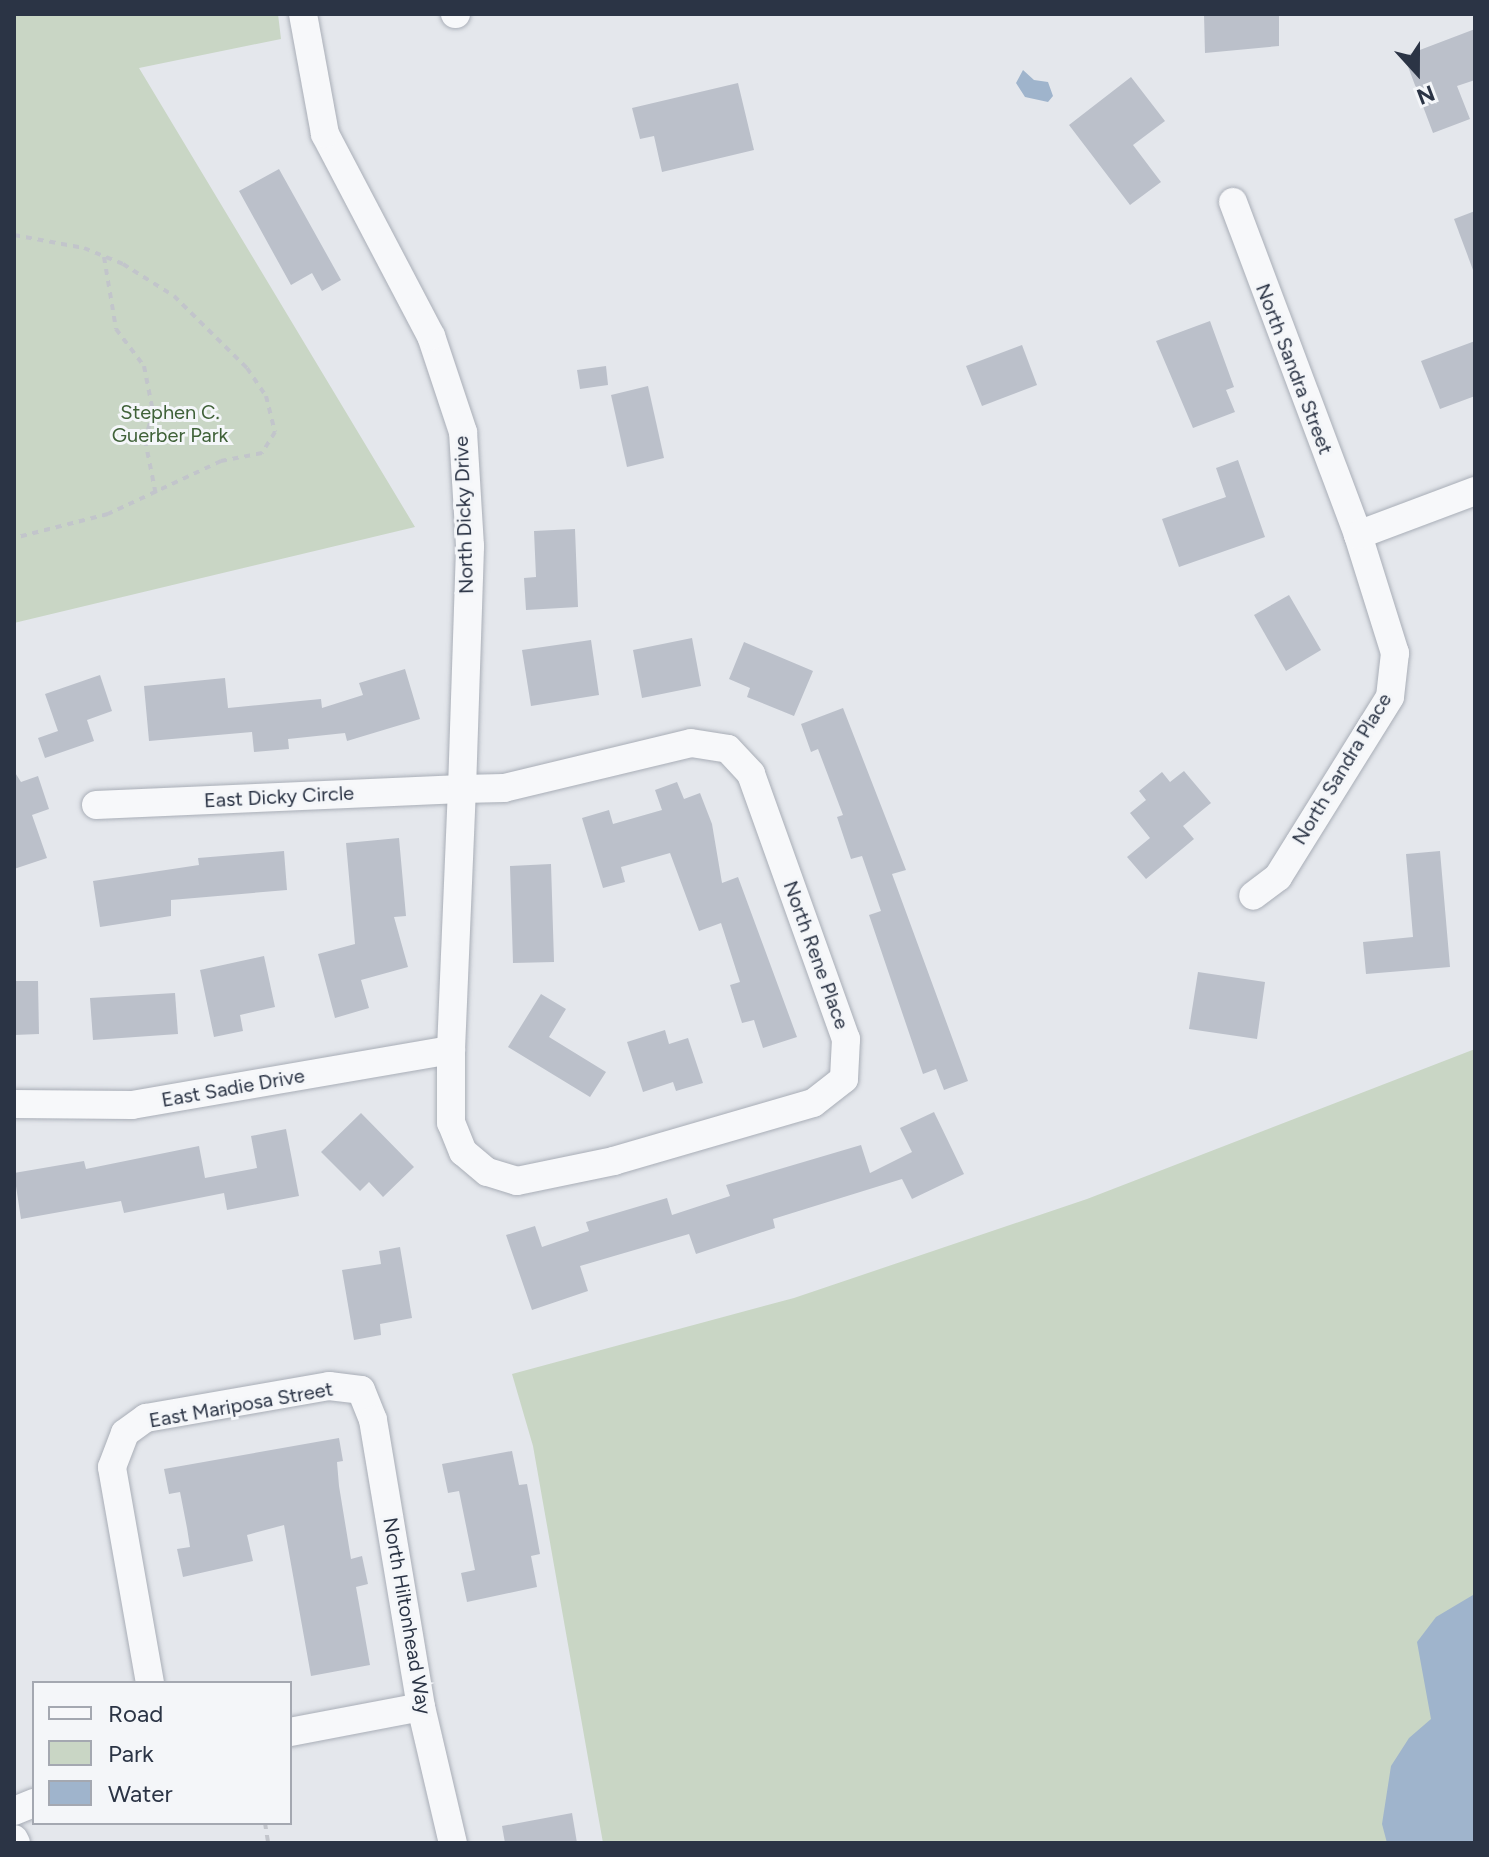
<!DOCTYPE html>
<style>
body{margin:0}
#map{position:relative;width:1489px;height:1857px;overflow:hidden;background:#e4e7ec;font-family:Figtree,sans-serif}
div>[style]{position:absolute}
.green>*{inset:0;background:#c9d6c5}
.water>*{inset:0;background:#9fb4cc}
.building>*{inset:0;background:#bbc0ca}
.path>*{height:4px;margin-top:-2px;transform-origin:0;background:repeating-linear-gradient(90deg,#c2c5cb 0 6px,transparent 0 12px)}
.roads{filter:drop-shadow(0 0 2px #a9aeb7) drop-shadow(0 0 2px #a9aeb7)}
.minor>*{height:28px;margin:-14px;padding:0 14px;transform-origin:14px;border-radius:14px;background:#f7f8fa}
span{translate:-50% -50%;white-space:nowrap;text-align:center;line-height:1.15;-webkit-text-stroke:6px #f4f6f9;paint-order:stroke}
.street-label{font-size:20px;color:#2b3445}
.park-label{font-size:20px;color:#3f6138}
.frame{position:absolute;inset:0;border:16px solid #2b3445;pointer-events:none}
.legend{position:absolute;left:32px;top:1681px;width:260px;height:144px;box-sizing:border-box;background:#f4f6f9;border:2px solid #a4a8b1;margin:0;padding:10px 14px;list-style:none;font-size:24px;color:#2b3445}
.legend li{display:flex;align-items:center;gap:16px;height:40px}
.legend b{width:40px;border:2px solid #a4a8b1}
.north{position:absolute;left:1377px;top:32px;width:80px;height:80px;-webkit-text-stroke:6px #f4f6f9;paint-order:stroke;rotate:159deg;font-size:22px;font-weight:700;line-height:32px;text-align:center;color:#2b3445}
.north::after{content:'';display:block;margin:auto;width:28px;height:36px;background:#2b3445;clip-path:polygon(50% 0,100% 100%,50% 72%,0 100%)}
</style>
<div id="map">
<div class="green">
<i style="clip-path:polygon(14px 14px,278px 14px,281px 39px,139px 68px,415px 527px,14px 623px)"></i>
<i style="clip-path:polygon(1475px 1049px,1475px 1843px,603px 1843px,533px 1446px,512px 1374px,794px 1298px,1087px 1199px)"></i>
</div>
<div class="water">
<i style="clip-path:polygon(1023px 70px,1034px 80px,1048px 82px,1053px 96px,1048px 102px,1025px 97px,1016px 83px)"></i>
<i style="clip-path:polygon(1475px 1589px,1475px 1843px,1387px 1843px,1382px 1824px,1391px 1766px,1409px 1738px,1431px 1719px,1417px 1642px,1436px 1617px,1473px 1595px)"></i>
</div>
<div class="building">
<i style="clip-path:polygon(1204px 14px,1279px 15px,1279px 46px,1205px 53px)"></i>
<i style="clip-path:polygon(1475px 29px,1475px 80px,1457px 86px,1470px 119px,1433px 133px,1404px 56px)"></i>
<i style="clip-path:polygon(1131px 77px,1165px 121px,1133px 145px,1161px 182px,1130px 205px,1069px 125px)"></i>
<i style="clip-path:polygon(738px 83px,754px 150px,662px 172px,654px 136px,640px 139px,632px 108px)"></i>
<i style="clip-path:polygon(279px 169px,341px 280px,322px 291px,312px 273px,291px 285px,239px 191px)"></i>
<i style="clip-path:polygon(1475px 211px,1475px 270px,1473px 270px,1454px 219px)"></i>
<i style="clip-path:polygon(1210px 321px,1234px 387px,1226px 390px,1235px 412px,1193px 428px,1156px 341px)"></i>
<i style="clip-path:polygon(1475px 341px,1475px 396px,1440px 409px,1421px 361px)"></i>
<i style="clip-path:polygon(1022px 345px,1037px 385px,982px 406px,966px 366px)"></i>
<i style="clip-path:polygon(606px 366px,608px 385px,580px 389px,577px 370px)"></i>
<i style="clip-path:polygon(648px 386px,664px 458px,627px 467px,611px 395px)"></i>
<i style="clip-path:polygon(1238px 460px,1265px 537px,1179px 567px,1162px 519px,1226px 497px,1216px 468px)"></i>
<i style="clip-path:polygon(575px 529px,578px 607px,526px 610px,524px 578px,536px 577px,534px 531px)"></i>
<i style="clip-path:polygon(1289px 595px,1321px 650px,1286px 671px,1254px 615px)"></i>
<i style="clip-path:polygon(692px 638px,701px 686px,642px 698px,633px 650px)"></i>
<i style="clip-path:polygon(591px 640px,599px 695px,531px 706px,522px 650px)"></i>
<i style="clip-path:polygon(744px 642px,813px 671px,794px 716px,747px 697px,750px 688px,729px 679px)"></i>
<i style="clip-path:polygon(405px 669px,420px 719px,347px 741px,345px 733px,288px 739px,289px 749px,254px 752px,252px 732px,149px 741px,144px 686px,225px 678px,228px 708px,321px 699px,322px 708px,363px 695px,359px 683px)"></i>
<i style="clip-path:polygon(100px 675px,112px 711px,87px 720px,94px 741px,45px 758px,38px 738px,58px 731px,45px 694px)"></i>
<i style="clip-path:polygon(843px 708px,906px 870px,892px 874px,968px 1081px,944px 1090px,936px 1069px,923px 1074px,869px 915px,881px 911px,862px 856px,851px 859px,837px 817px,843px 815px,818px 749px,811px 752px,801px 724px)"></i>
<i style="clip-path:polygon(14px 771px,21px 782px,38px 776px,49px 809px,32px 815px,47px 858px,14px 869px)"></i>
<i style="clip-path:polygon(1184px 771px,1211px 803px,1183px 826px,1194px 839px,1146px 879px,1127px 857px,1150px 838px,1130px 813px,1146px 800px,1139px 791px,1162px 772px,1170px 782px)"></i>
<i style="clip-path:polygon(677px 782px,684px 799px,700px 793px,712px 824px,722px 883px,738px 877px,797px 1037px,763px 1048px,754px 1020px,742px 1023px,730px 985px,740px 982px,721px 923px,699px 931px,670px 853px,621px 867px,625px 882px,603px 888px,582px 818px,609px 810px,613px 824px,662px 810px,655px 790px)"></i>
<i style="clip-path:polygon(399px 838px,406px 916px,394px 917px,408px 967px,361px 980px,369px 1008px,335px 1018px,318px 954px,355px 944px,346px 843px)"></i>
<i style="clip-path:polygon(284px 851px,287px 890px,171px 900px,171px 916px,100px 927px,93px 881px,199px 865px,198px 858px)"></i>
<i style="clip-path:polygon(1440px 851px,1450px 967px,1366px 974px,1363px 942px,1413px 937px,1406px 854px)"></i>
<i style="clip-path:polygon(551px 864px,554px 962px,513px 963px,510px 866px)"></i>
<i style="clip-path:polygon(264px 956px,275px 1007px,240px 1015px,243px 1031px,214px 1037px,200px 970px)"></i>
<i style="clip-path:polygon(1198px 972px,1265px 982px,1257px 1039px,1189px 1029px)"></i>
<i style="clip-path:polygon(14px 981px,38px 981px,39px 1034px,14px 1035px)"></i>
<i style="clip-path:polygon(175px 993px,178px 1034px,93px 1040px,90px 998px)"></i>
<i style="clip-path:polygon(541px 994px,566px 1009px,549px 1037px,606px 1072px,590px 1097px,508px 1047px)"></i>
<i style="clip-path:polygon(665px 1030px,669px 1044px,688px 1038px,703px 1083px,676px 1091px,673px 1082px,643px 1092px,627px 1042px)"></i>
<i style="clip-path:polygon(934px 1112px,964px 1174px,912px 1199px,902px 1179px,773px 1219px,775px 1228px,696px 1254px,689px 1234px,580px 1266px,588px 1291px,532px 1310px,506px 1235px,535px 1226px,542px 1247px,589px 1231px,586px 1222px,667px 1198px,672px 1215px,730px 1196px,726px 1185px,861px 1145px,870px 1173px,912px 1152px,900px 1128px)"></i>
<i style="clip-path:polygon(361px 1113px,414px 1167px,383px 1197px,369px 1182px,360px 1191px,321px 1152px)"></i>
<i style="clip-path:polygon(286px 1129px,299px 1196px,227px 1210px,224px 1193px,124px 1213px,121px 1201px,21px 1219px,14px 1173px,84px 1161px,86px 1169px,199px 1146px,205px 1178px,257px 1168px,251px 1136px)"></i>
<i style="clip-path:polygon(400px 1247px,412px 1318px,380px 1324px,381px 1335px,354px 1340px,342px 1270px,381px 1264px,379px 1251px)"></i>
<i style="clip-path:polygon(339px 1438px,343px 1461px,337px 1462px,339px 1486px,351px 1559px,362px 1556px,368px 1584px,356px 1587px,370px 1665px,311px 1676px,284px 1525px,247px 1535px,253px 1561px,183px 1577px,177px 1549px,190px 1547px,187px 1528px,180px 1492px,169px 1494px,164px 1469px)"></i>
<i style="clip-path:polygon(512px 1451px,519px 1485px,527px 1484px,532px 1510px,540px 1554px,531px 1556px,537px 1587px,467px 1602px,461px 1573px,475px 1570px,459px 1491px,448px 1493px,442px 1464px)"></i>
<i style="clip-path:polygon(572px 1813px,577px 1843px,505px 1843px,502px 1826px)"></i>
</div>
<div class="path">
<i style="left:14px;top:235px;width:71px;rotate:10.5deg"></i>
<i style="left:84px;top:248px;width:42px;rotate:22.3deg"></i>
<i style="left:123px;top:264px;width:60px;rotate:32.1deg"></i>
<i style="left:174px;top:296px;width:103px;rotate:44.6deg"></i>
<i style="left:247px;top:368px;width:34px;rotate:56deg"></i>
<i style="left:266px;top:396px;width:37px;rotate:76deg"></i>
<i style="left:275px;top:432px;width:25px;rotate:122deg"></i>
<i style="left:262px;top:453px;width:42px;rotate:169deg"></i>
<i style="left:221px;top:461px;width:125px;rotate:154.9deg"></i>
<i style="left:108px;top:514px;width:97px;rotate:165.7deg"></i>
<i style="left:104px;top:257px;width:73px;rotate:80.5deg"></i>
<i style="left:116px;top:329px;width:46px;rotate:52.9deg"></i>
<i style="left:144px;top:366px;width:47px;rotate:78.9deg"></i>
<i style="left:153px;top:412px;width:29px;rotate:106deg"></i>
<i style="left:145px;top:440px;width:56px;rotate:78.7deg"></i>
<i style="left:265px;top:1823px;width:20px;rotate:81deg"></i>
</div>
<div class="roads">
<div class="minor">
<i style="left:455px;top:14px;width:1px"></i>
<i style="left:1233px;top:202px;width:356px;rotate:69.4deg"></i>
<i style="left:1358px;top:535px;width:124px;rotate:72.6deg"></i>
<i style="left:1395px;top:653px;width:44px;rotate:96.5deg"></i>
<i style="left:1390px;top:697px;width:212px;rotate:121.9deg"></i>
<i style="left:1278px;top:877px;width:31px;rotate:143deg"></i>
<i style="left:1358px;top:535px;width:125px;rotate:-20.6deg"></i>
<i style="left:96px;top:805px;width:366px;rotate:-2.5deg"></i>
<i style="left:462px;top:789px;width:42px;rotate:-1.4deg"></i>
<i style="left:504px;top:788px;width:192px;rotate:-13.5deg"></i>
<i style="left:691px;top:743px;width:37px;rotate:9deg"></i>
<i style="left:728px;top:749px;width:34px;rotate:47deg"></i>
<i style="left:751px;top:774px;width:282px;rotate:70.3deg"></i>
<i style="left:846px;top:1039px;width:40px;rotate:92.9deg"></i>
<i style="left:844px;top:1079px;width:39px;rotate:142deg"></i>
<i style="left:813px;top:1103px;width:207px;rotate:163.8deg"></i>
<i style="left:614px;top:1161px;width:99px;rotate:168.3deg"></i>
<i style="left:517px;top:1181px;width:31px;rotate:-163deg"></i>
<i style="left:487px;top:1172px;width:31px;rotate:-140deg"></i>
<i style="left:463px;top:1152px;width:31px;rotate:-112deg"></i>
<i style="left:451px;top:1123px;width:73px;rotate:-90deg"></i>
<i style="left:451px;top:1050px;width:261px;rotate:-87.6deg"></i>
<i style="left:462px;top:789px;width:243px;rotate:-88.1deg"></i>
<i style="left:470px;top:546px;width:114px;rotate:-93.5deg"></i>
<i style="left:463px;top:432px;width:101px;rotate:-108.4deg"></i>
<i style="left:431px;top:336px;width:228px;rotate:-117.7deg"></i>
<i style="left:325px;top:134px;width:122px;rotate:-100.4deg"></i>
<i style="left:14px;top:1104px;width:118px;rotate:0.5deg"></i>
<i style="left:132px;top:1105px;width:324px;rotate:-9.8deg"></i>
<i style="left:150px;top:1683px;width:219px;rotate:-100deg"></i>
<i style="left:112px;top:1467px;width:36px;rotate:-69deg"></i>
<i style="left:125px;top:1433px;width:26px;rotate:-36deg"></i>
<i style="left:146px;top:1418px;width:186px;rotate:-9.9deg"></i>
<i style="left:329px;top:1386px;width:32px;rotate:7deg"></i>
<i style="left:361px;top:1390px;width:32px;rotate:68deg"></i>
<i style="left:373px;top:1420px;width:291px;rotate:80.5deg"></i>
<i style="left:421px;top:1707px;width:140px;rotate:76.8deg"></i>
<i style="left:290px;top:1732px;width:133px;rotate:-10.8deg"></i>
<i style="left:14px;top:1811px;width:22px;rotate:-22deg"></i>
<i style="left:14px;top:1839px;width:4px;rotate:63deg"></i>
</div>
</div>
<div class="street-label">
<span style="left:1294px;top:369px;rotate:69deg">North Sandra Street</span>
<span style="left:464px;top:515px;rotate:-92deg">North Dicky Drive</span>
<span style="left:1342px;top:769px;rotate:-59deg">North Sandra Place</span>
<span style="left:279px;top:797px;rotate:-3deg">East Dicky Circle</span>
<span style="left:816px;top:955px;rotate:70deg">North Rene Place</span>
<span style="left:233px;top:1088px;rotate:-10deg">East Sadie Drive</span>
<span style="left:241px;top:1405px;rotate:-10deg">East Mariposa Street</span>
<span style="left:407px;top:1616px;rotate:80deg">North Hiltonhead Way</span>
</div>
<div class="park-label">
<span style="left:170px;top:424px">Stephen C.<br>Guerber Park</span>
</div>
<div class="frame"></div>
<ul class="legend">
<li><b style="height:10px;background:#f7f8fa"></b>Road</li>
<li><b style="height:22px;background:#c9d6c5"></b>Park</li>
<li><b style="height:22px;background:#9fb4cc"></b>Water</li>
</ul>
<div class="north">N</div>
</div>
